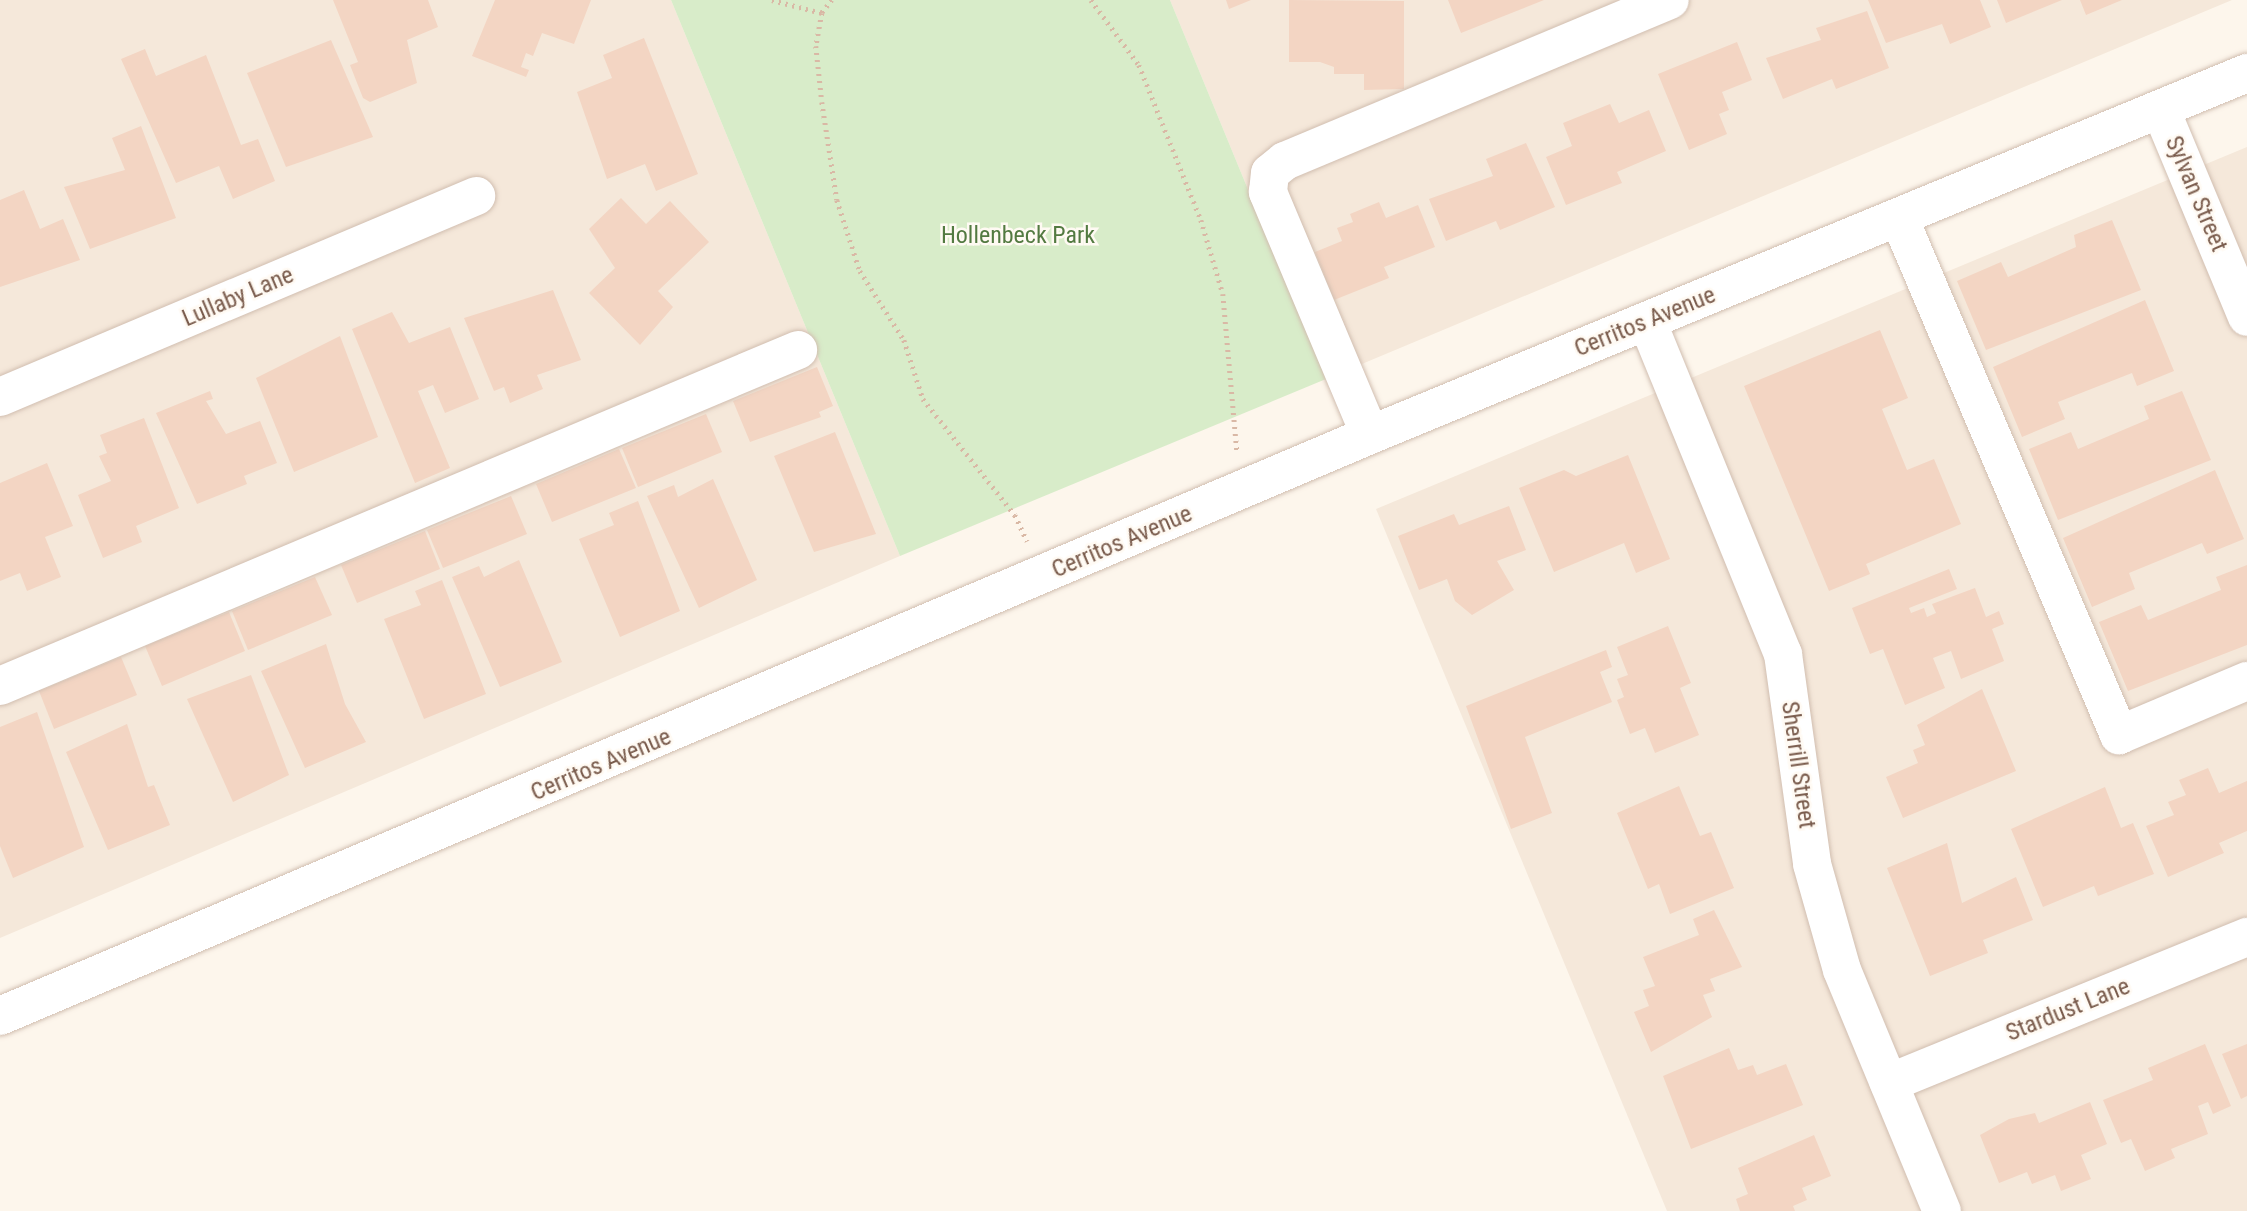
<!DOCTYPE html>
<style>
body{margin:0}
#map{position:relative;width:2247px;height:1211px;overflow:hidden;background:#fdf6ec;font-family:"Roboto Condensed",sans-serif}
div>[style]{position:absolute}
.residential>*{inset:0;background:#f5e8da}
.green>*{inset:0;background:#d8ecc9}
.building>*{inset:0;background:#f3d5c3}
.path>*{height:4.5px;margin-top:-2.25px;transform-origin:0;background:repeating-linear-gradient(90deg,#d9b8a5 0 2px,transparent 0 7px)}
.roads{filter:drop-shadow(0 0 2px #d1beb0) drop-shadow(0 0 2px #d1beb0)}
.minor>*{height:38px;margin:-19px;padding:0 19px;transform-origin:19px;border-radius:19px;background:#fff}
span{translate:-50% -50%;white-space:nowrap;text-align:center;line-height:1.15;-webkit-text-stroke:5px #fffaf3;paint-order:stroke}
.street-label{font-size:24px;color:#7a5c4d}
.park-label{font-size:24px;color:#537a41}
</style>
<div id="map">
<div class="residential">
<i style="clip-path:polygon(0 0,671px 0,900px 556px,0 938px)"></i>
<i style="clip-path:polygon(1170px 0,2232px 0,1326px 379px)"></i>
<i style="clip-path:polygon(2247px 147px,2247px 1211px,1667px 1211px,1376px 509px)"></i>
</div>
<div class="green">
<i style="clip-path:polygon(671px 0,1170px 0,1326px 379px,900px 556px)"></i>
</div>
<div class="building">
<i style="clip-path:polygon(333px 0,428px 0,438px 27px,407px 40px,417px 83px,370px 102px,363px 98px,350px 65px,358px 62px)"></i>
<i style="clip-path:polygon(495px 0,591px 0,574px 44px,542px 33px,533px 56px,526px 53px,521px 67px,529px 70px,526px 77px,472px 56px)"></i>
<i style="clip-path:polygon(1226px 0,1251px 0,1229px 9px)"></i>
<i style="clip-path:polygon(1289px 0,1404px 1px,1404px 89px,1364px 90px,1364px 74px,1334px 74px,1334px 67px,1320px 62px,1289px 62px)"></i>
<i style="clip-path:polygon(1448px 0,1544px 0,1461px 33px)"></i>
<i style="clip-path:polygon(1868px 0,1980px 0,1991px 27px,1950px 44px,1942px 24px,1886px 43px)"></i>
<i style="clip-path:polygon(1997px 0,2062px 0,2006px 23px)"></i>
<i style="clip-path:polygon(2080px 0,2122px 0,2086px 15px)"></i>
<i style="clip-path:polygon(1867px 11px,1889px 68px,1836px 89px,1832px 79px,1783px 99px,1766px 58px,1821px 40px,1816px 28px)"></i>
<i style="clip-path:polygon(644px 38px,698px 174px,656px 191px,645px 164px,607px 179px,577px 92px,612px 78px,603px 55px)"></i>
<i style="clip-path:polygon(331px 40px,373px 137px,286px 167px,247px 73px)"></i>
<i style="clip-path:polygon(1737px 42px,1752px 80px,1722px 92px,1729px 110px,1719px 114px,1727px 134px,1689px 150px,1658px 74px)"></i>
<i style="clip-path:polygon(145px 49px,156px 76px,206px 55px,241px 145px,258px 139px,275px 181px,233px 199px,219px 166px,176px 183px,121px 59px)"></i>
<i style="clip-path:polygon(1610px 104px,1619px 123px,1649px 110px,1666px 151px,1617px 172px,1622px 183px,1566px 205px,1546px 157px,1572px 146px,1563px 123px)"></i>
<i style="clip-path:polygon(141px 126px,176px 218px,90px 249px,64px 187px,125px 170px,112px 138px)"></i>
<i style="clip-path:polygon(1526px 143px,1555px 207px,1500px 230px,1496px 221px,1446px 241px,1429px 199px,1493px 176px,1486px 159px)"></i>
<i style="clip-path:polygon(24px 190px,40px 229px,63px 219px,80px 260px,0 287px,0 200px)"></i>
<i style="clip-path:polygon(621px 198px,646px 224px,670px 201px,709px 242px,658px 291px,673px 307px,640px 345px,589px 293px,615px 268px,589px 229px)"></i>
<i style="clip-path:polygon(1379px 202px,1386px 218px,1418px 205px,1435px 247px,1384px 267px,1389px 278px,1334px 300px,1315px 252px,1342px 241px,1337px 228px,1353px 222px,1350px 214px)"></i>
<i style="clip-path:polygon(2112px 220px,2141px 290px,1986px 350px,1957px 281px,2001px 262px,2008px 277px,2076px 247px,2074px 235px)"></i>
<i style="clip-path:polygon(553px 290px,581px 360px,537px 375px,543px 389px,510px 403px,504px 387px,494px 391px,464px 318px)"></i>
<i style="clip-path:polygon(2145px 300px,2174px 371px,2137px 386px,2132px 373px,2058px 402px,2065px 419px,2022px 437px,1993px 367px)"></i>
<i style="clip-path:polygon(392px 312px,409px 343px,450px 327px,479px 399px,445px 413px,433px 385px,418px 391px,450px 468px,415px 483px,352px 329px)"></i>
<i style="clip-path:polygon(1880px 330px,1908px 398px,1882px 409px,1907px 470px,1934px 459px,1961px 524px,1866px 564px,1870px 574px,1829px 591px,1744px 386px)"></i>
<i style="clip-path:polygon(340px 336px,378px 437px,294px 472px,256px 378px)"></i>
<i style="clip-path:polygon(817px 367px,833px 406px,819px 412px,821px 417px,750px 442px,733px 401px)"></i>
<i style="clip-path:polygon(210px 391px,213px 399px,206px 401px,226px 434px,260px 421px,277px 463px,244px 476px,247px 484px,197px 504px,156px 413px)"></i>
<i style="clip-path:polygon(2182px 391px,2211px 460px,2058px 520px,2029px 449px,2071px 432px,2078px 449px,2149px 419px,2144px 406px)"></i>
<i style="clip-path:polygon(706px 414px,722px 452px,638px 487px,622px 448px)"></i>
<i style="clip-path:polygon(144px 418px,179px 508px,136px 526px,142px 542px,103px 558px,78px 495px,111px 481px,99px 456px,107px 453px,100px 435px)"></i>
<i style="clip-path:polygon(835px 432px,876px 534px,814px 552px,774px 456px)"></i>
<i style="clip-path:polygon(619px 449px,636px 488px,552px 522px,536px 484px)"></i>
<i style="clip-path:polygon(1628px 455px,1670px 559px,1636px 573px,1624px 543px,1554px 572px,1519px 488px,1564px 470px,1576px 476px)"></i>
<i style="clip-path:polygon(47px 463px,73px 526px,45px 537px,61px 577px,27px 591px,20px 573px,0 581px,0 483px)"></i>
<i style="clip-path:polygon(2215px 470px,2244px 539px,2207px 554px,2202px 543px,2129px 573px,2135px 589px,2092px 607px,2063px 538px)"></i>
<i style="clip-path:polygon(713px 479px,757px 580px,699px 608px,647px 496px,674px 485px,678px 497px)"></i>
<i style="clip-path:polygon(511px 496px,527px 534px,443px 568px,427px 530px)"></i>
<i style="clip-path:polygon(638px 501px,680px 611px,620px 637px,579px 539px,614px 525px,609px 513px)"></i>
<i style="clip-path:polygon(1509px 506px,1526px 550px,1497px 561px,1514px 590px,1472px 615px,1455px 601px,1447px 579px,1419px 590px,1398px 536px,1454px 514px,1459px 525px)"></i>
<i style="clip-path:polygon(425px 531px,440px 569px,357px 603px,341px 565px)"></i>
<i style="clip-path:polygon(519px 560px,562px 662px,500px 687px,452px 577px,479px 566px,484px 577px)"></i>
<i style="clip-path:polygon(2247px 565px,2247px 645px,2128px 691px,2099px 622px,2141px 605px,2148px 620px,2221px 590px,2216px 577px)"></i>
<i style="clip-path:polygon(1949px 569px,1957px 589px,1909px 608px,1911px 613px,1924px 608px,1927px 617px,1936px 613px,1932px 604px,1975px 588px,1986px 617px,1999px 611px,2004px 624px,1992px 629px,2004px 661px,1961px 679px,1951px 651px,1933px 658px,1945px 688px,1905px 705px,1883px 649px,1870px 654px,1852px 608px)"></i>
<i style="clip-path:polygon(315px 577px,332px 615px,248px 650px,232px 611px)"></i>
<i style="clip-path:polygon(442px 580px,486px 694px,424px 719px,384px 619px,421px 605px,415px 591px)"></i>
<i style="clip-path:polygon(229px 612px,245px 651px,162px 686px,145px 646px)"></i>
<i style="clip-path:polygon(1668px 626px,1691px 683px,1680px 688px,1699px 735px,1655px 753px,1645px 728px,1630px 734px,1617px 700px,1624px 697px,1617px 679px,1628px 675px,1617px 647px)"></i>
<i style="clip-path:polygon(326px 644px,345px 704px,366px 742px,305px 768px,261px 671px)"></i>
<i style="clip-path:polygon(1606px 650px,1612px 667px,1600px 672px,1612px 702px,1525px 737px,1552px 813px,1511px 829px,1466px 706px)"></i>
<i style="clip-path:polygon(121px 657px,137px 695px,54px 729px,39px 691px)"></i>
<i style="clip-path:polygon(251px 675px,289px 775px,233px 802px,187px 699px)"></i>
<i style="clip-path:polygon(1982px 689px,2016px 771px,1903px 818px,1886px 777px,1918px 763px,1913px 750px,1925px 745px,1917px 725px)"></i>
<i style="clip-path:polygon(37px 712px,84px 847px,13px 878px,0 846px,0 727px)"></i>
<i style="clip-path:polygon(127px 724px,148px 787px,154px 785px,170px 825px,108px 850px,66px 752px)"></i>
<i style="clip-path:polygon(2208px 768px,2219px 793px,2247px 781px,2247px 831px,2219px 843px,2224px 853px,2168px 877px,2146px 826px,2174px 815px,2168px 802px,2186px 795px,2179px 780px)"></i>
<i style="clip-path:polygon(1679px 786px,1700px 836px,1711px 832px,1734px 888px,1670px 914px,1659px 884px,1648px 889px,1617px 813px)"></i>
<i style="clip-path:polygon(2105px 787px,2121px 828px,2133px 823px,2154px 874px,2098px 896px,2094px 886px,2043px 907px,2011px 829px)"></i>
<i style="clip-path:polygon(1947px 843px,1962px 903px,2016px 877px,2033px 920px,1983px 940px,1988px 953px,1930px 976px,1887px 868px)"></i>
<i style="clip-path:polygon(1714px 910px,1742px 967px,1710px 979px,1715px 991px,1703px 995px,1712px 1017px,1651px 1052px,1634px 1012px,1649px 1006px,1643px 990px,1655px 986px,1643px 957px,1699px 935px,1693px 919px)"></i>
<i style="clip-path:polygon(2205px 1044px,2231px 1106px,2213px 1114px,2208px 1102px,2198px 1106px,2208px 1134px,2171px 1149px,2175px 1158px,2145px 1171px,2131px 1139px,2121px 1143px,2103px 1100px,2153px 1080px,2148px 1068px)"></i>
<i style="clip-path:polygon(2247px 1044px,2247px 1096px,2241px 1099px,2222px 1054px)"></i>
<i style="clip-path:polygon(1729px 1048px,1738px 1070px,1753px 1065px,1757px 1075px,1786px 1064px,1803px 1105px,1691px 1149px,1663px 1076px)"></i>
<i style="clip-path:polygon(2090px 1102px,2107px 1144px,2081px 1155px,2091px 1179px,2061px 1191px,2055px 1175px,2032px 1184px,2027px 1172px,1999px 1183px,1980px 1135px,2009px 1119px,2035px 1113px,2039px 1123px)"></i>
<i style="clip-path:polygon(1814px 1135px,1831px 1176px,1802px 1188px,1807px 1200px,1793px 1206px,1795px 1211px,1740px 1211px,1736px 1199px,1748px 1194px,1738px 1168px)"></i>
</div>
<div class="path">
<i style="left:772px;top:0;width:52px;rotate:14.6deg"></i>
<i style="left:832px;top:0;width:16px;rotate:128deg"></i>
<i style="left:822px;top:13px;width:34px;rotate:100deg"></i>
<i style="left:816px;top:46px;width:56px;rotate:83.9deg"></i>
<i style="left:822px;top:102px;width:99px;rotate:81.3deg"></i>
<i style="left:837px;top:200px;width:75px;rotate:72.1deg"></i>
<i style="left:860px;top:271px;width:82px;rotate:57.5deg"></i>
<i style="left:904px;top:340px;width:62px;rotate:72.1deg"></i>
<i style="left:923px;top:399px;width:148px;rotate:51.6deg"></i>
<i style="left:1015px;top:515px;width:29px;rotate:65deg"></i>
<i style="left:1091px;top:0;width:81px;rotate:53.6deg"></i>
<i style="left:1139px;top:65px;width:167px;rotate:68.2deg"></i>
<i style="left:1201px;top:220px;width:77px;rotate:73.4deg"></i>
<i style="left:1223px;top:294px;width:158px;rotate:84.9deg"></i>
</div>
<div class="roads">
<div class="minor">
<i style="left:2161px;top:110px;width:224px;rotate:67.4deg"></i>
<i style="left:1900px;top:220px;width:560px;rotate:66.96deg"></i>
<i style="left:2119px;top:735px;width:139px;rotate:-22.9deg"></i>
<i style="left:1647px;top:321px;width:360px;rotate:67.8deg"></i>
<i style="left:1783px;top:654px;width:212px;rotate:82.1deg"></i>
<i style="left:1812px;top:864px;width:110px;rotate:74.2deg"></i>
<i style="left:1842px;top:970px;width:261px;rotate:67.5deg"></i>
<i style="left:0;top:397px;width:517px;rotate:-22.89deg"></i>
<i style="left:1370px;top:435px;width:264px;rotate:-112.8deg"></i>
<i style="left:1268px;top:192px;width:19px;rotate:-84deg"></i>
<i style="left:1270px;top:173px;width:19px;rotate:-39deg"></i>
<i style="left:1285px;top:161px;width:417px;rotate:-22.7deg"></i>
<i style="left:0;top:686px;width:866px;rotate:-22.83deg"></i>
<i style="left:0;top:1016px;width:1488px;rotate:-22.98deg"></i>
<i style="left:1370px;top:435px;width:949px;rotate:-22.43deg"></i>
<i style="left:1889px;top:1083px;width:387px;rotate:-22.2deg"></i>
</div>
</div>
<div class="street-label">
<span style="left:2196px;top:194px;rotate:67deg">Sylvan Street</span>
<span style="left:238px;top:297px;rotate:-23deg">Lullaby Lane</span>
<span style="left:1645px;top:322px;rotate:-22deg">Cerritos Avenue</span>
<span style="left:1122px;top:542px;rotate:-23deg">Cerritos Avenue</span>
<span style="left:601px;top:765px;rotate:-23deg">Cerritos Avenue</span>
<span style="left:1798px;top:765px;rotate:82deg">Sherrill Street</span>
<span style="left:2068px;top:1010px;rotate:-22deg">Stardust Lane</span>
</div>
<div class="park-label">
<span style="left:1018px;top:236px">Hollenbeck Park</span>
</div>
</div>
